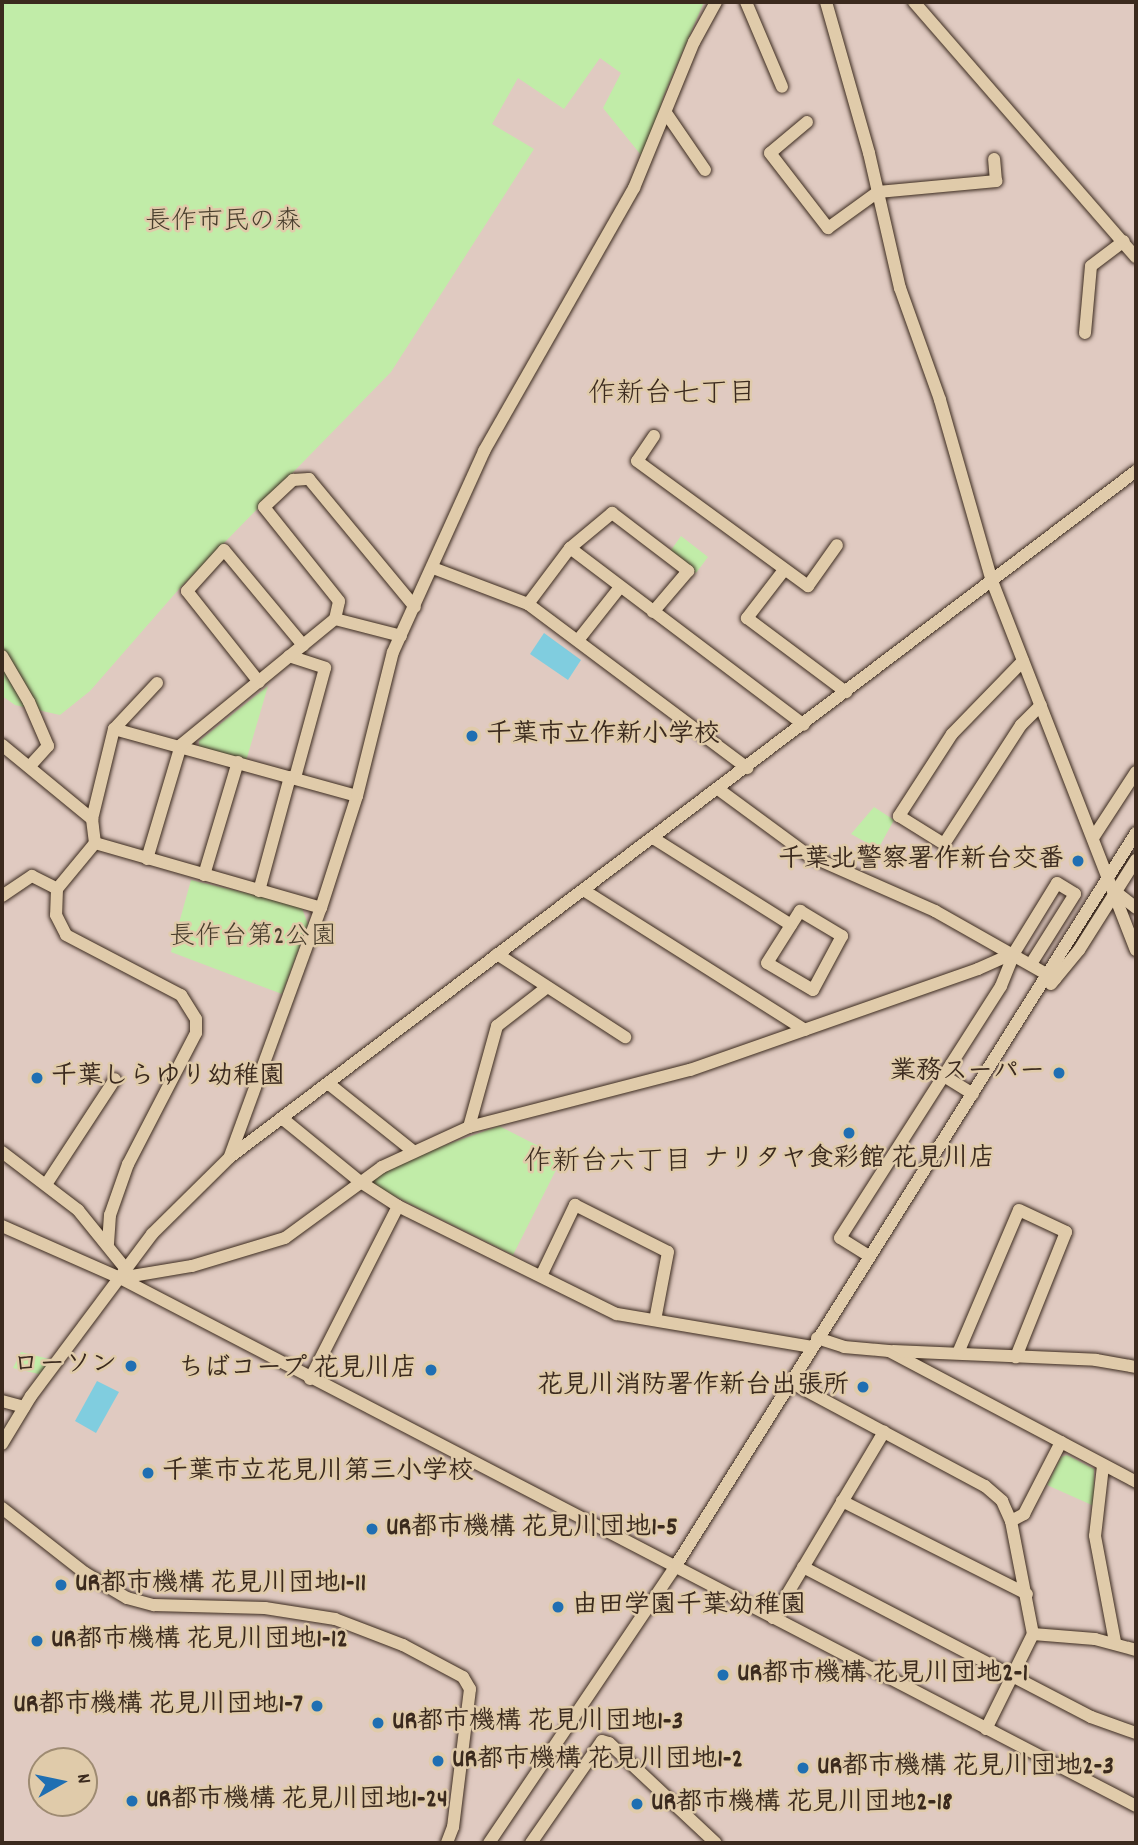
<!DOCTYPE html>
<meta charset="utf-8">
<style>
body{margin:0}
#map{position:relative;width:1138px;height:1845px;overflow:hidden;background:#e0cac1;font-family:Dekko,"Klee One",sans-serif}
div>[style]{position:absolute}
.green>*{inset:0;background:#c1eca8}
.water>*{inset:0;background:#80cddf}
.roads{filter:drop-shadow(0 0 2px #3b2a1e) drop-shadow(0 0 2px #3b2a1e)}
.minor>*{height:12px;margin:-6px;padding:0 6px;transform-origin:6px;border-radius:6px;background:#e0cbaa}
.dots>*{width:19px;height:19px;translate:-50% -50%;box-sizing:border-box;border:4px solid #e0cbaa;border-radius:50%}
span{translate:-50% -50%;white-space:nowrap;text-align:center;line-height:1.15;-webkit-text-stroke:5px #e0cbaa;paint-order:stroke}
.park-label{font-size:26px;color:#483d2c}
.poi-label{font-size:26px;color:#3b2a1e;font-weight:700}
.left{translate:0 -50%;text-align:left}
.right{translate:-100% -50%;text-align:right}
.neighbourhood-label{font-size:28px;color:#3b2a1e}
.frame{position:absolute;inset:0;border:4px solid #3b2a1e;pointer-events:none}
.north{position:absolute;left:28px;top:1747px;width:70px;height:70px;box-sizing:border-box;background:#e0cbaa;border:2px solid #9e8b72;border-radius:50%;rotate:81deg;font-size:19px;font-weight:700;line-height:28px;text-align:center;color:#3b2a1e}
.north::after{content:'';display:block;margin:auto;width:24px;height:32px;background:#1f6fb2;clip-path:polygon(50% 0,100% 100%,50% 72%,0 100%)}
</style>
<div id="map">
<div class="green">
<i style="clip-path:polygon(2px 2px,704px 2px,664px 95px,645px 160px,603px 108px,621px 73px,600px 58px,564px 109px,518px 78px,492px 124px,534px 149px,391px 372px,179px 589px,90px 691px,60px 715px,15px 705px,2px 696px)"></i>
<i style="clip-path:polygon(681px 536px,708px 557px,696px 573px,669px 553px)"></i>
<i style="clip-path:polygon(268px 686px,246px 761px,199px 747px,199px 741px)"></i>
<i style="clip-path:polygon(874px 807px,894px 820px,878px 849px,851px 834px)"></i>
<i style="clip-path:polygon(191px 880px,301px 906px,308px 924px,282px 994px,171px 952px)"></i>
<i style="clip-path:polygon(499px 1126px,562px 1158px,513px 1255px,372px 1185px,371px 1180px,420px 1154px)"></i>
<i style="clip-path:polygon(21px 1352px,53px 1360px,43px 1375px,13px 1368px)"></i>
<i style="clip-path:polygon(1067px 1455px,1094px 1469px,1094px 1506px,1047px 1485px,1061px 1457px)"></i>
</div>
<div class="water">
<i style="clip-path:polygon(544px 633px,581px 660px,568px 680px,530px 654px)"></i>
<i style="clip-path:polygon(97px 1381px,119px 1392px,96px 1433px,75px 1421px)"></i>
</div>
<div class="roads">
<div class="minor">
<i style="left:746px;top:2px;width:92px;rotate:67deg"></i>
<i style="left:826px;top:2px;width:157px;rotate:74.1deg"></i>
<i style="left:869px;top:153px;width:139px;rotate:77.1deg"></i>
<i style="left:900px;top:288px;width:119px;rotate:70.3deg"></i>
<i style="left:940px;top:400px;width:188px;rotate:74deg"></i>
<i style="left:992px;top:581px;width:396px;rotate:68.7deg"></i>
<i style="left:914px;top:2px;width:338px;rotate:49deg"></i>
<i style="left:666px;top:113px;width:69px;rotate:55.6deg"></i>
<i style="left:807px;top:122px;width:48px;rotate:140deg"></i>
<i style="left:770px;top:153px;width:95px;rotate:52.3deg"></i>
<i style="left:828px;top:228px;width:62px;rotate:-35.8deg"></i>
<i style="left:878px;top:192px;width:119px;rotate:-5.3deg"></i>
<i style="left:996px;top:181px;width:22px;rotate:-95deg"></i>
<i style="left:1085px;top:333px;width:67px;rotate:-84.9deg"></i>
<i style="left:1091px;top:266px;width:41px;rotate:-37.1deg"></i>
<i style="left:654px;top:436px;width:30px;rotate:124deg"></i>
<i style="left:637px;top:461px;width:212px;rotate:36.2deg"></i>
<i style="left:808px;top:586px;width:50px;rotate:-54.7deg"></i>
<i style="left:570px;top:548px;width:293px;rotate:37.1deg"></i>
<i style="left:433px;top:568px;width:102px;rotate:20.8deg"></i>
<i style="left:528px;top:604px;width:274px;rotate:36.8deg"></i>
<i style="left:784px;top:570px;width:61px;rotate:127.6deg"></i>
<i style="left:747px;top:618px;width:124px;rotate:36.8deg"></i>
<i style="left:528px;top:604px;width:70px;rotate:-53.1deg"></i>
<i style="left:570px;top:548px;width:55px;rotate:-39.8deg"></i>
<i style="left:612px;top:513px;width:96px;rotate:37.3deg"></i>
<i style="left:688px;top:571px;width:54px;rotate:130.5deg"></i>
<i style="left:335px;top:619px;width:18px;rotate:-77deg"></i>
<i style="left:339px;top:601px;width:120px;rotate:-128.6deg"></i>
<i style="left:264px;top:507px;width:40px;rotate:-43deg"></i>
<i style="left:293px;top:480px;width:16px;rotate:-4deg"></i>
<i style="left:309px;top:479px;width:166px;rotate:50.4deg"></i>
<i style="left:579px;top:639px;width:66px;rotate:-51.7deg"></i>
<i style="left:2px;top:656px;width:53px;rotate:59.6deg"></i>
<i style="left:29px;top:702px;width:48px;rotate:66.6deg"></i>
<i style="left:48px;top:746px;width:28px;rotate:132deg"></i>
<i style="left:289px;top:656px;width:38px;rotate:18deg"></i>
<i style="left:325px;top:668px;width:114px;rotate:105.3deg"></i>
<i style="left:1023px;top:661px;width:102px;rotate:134.2deg"></i>
<i style="left:952px;top:734px;width:98px;rotate:122.9deg"></i>
<i style="left:899px;top:816px;width:53px;rotate:31.9deg"></i>
<i style="left:944px;top:844px;width:142px;rotate:-57.1deg"></i>
<i style="left:1021px;top:725px;width:28px;rotate:-45deg"></i>
<i style="left:259px;top:682px;width:116px;rotate:-128.4deg"></i>
<i style="left:187px;top:591px;width:55px;rotate:-47.9deg"></i>
<i style="left:224px;top:550px;width:124px;rotate:50.3deg"></i>
<i style="left:114px;top:729px;width:252px;rotate:15.4deg"></i>
<i style="left:2px;top:745px;width:117px;rotate:39.4deg"></i>
<i style="left:92px;top:819px;width:24px;rotate:83deg"></i>
<i style="left:95px;top:843px;width:235px;rotate:16deg"></i>
<i style="left:718px;top:789px;width:112px;rotate:36.3deg"></i>
<i style="left:808px;top:855px;width:139px;rotate:23.8deg"></i>
<i style="left:935px;top:911px;width:138px;rotate:29.5deg"></i>
<i style="left:92px;top:819px;width:93px;rotate:-76.3deg"></i>
<i style="left:114px;top:729px;width:63px;rotate:-46.9deg"></i>
<i style="left:653px;top:838px;width:163px;rotate:32.2deg"></i>
<i style="left:1093px;top:838px;width:79px;rotate:-56.9deg"></i>
<i style="left:147px;top:859px;width:119px;rotate:-73.4deg"></i>
<i style="left:181px;top:745px;width:199px;rotate:-39.3deg"></i>
<i style="left:335px;top:619px;width:68px;rotate:14.4deg"></i>
<i style="left:204px;top:875px;width:118px;rotate:-73.3deg"></i>
<i style="left:57px;top:889px;width:26px;rotate:92deg"></i>
<i style="left:56px;top:915px;width:22px;rotate:63deg"></i>
<i style="left:66px;top:935px;width:130px;rotate:27.6deg"></i>
<i style="left:181px;top:995px;width:28px;rotate:58deg"></i>
<i style="left:196px;top:1019px;width:14px;rotate:90deg"></i>
<i style="left:196px;top:1033px;width:148px;rotate:117.4deg"></i>
<i style="left:128px;top:1164px;width:54px;rotate:109.4deg"></i>
<i style="left:110px;top:1215px;width:31px;rotate:94deg"></i>
<i style="left:259px;top:891px;width:118px;rotate:-74.8deg"></i>
<i style="left:585px;top:891px;width:260px;rotate:32.3deg"></i>
<i style="left:1117px;top:893px;width:24px;rotate:38deg"></i>
<i style="left:2px;top:896px;width:36px;rotate:-34deg"></i>
<i style="left:32px;top:876px;width:28px;rotate:27deg"></i>
<i style="left:57px;top:889px;width:60px;rotate:-50.4deg"></i>
<i style="left:800px;top:911px;width:49px;rotate:30.8deg"></i>
<i style="left:842px;top:936px;width:61px;rotate:118.2deg"></i>
<i style="left:813px;top:990px;width:53px;rotate:-149.6deg"></i>
<i style="left:767px;top:963px;width:62px;rotate:-57.6deg"></i>
<i style="left:497px;top:954px;width:153px;rotate:33deg"></i>
<i style="left:1051px;top:984px;width:44px;rotate:-50.5deg"></i>
<i style="left:1079px;top:950px;width:107px;rotate:-57.7deg"></i>
<i style="left:944px;top:1076px;width:34px;rotate:32deg"></i>
<i style="left:329px;top:1084px;width:107px;rotate:38.6deg"></i>
<i style="left:283px;top:1119px;width:98px;rotate:39.2deg"></i>
<i style="left:359px;top:1181px;width:46px;rotate:32.7deg"></i>
<i style="left:398px;top:1206px;width:244px;rotate:26.3deg"></i>
<i style="left:617px;top:1314px;width:198px;rotate:9.6deg"></i>
<i style="left:469px;top:1127px;width:105px;rotate:-74.5deg"></i>
<i style="left:497px;top:1026px;width:62px;rotate:-37.8deg"></i>
<i style="left:2px;top:1152px;width:96px;rotate:37.3deg"></i>
<i style="left:78px;top:1210px;width:75px;rotate:51deg"></i>
<i style="left:230px;top:1156px;width:264px;rotate:-69.9deg"></i>
<i style="left:321px;top:908px;width:118px;rotate:-72.2deg"></i>
<i style="left:357px;top:796px;width:148px;rotate:-76deg"></i>
<i style="left:393px;top:652px;width:221px;rotate:-65.6deg"></i>
<i style="left:484px;top:451px;width:303px;rotate:-60.3deg"></i>
<i style="left:634px;top:188px;width:158px;rotate:-67.7deg"></i>
<i style="left:694px;top:42px;width:46px;rotate:-61.2deg"></i>
<i style="left:47px;top:1183px;width:124px;rotate:-56.8deg"></i>
<i style="left:2px;top:1226px;width:129px;rotate:23.8deg"></i>
<i style="left:120px;top:1278px;width:1145px;rotate:27.46deg"></i>
<i style="left:869px;top:1256px;width:34px;rotate:-148deg"></i>
<i style="left:840px;top:1238px;width:299px;rotate:-57.4deg"></i>
<i style="left:1001px;top:986px;width:35px;rotate:-68deg"></i>
<i style="left:1014px;top:953px;width:82px;rotate:-58.4deg"></i>
<i style="left:1057px;top:883px;width:21px;rotate:31deg"></i>
<i style="left:1075px;top:894px;width:83px;rotate:122.2deg"></i>
<i style="left:541px;top:1276px;width:79px;rotate:-64.4deg"></i>
<i style="left:575px;top:1205px;width:104px;rotate:26.8deg"></i>
<i style="left:668px;top:1252px;width:69px;rotate:100.8deg"></i>
<i style="left:120px;top:1278px;width:73px;rotate:-9.5deg"></i>
<i style="left:192px;top:1266px;width:97px;rotate:-16.8deg"></i>
<i style="left:285px;top:1238px;width:120px;rotate:-36.2deg"></i>
<i style="left:382px;top:1167px;width:96px;rotate:-24.7deg"></i>
<i style="left:469px;top:1127px;width:228px;rotate:-14.5deg"></i>
<i style="left:690px;top:1070px;width:305px;rotate:-19.3deg"></i>
<i style="left:978px;top:969px;width:39px;rotate:-24deg"></i>
<i style="left:817px;top:1338px;width:28px;rotate:18deg"></i>
<i style="left:844px;top:1347px;width:45px;rotate:5.1deg"></i>
<i style="left:889px;top:1351px;width:280px;rotate:27.9deg"></i>
<i style="left:893px;top:1351px;width:203px;rotate:2.5deg"></i>
<i style="left:1096px;top:1360px;width:41px;rotate:9.9deg"></i>
<i style="left:958px;top:1353px;width:155px;rotate:-66.9deg"></i>
<i style="left:1019px;top:1210px;width:52px;rotate:25.1deg"></i>
<i style="left:1066px;top:1232px;width:135px;rotate:111.8deg"></i>
<i style="left:310px;top:1379px;width:194px;rotate:-63deg"></i>
<i style="left:790px;top:1382px;width:221px;rotate:28.1deg"></i>
<i style="left:985px;top:1486px;width:23px;rotate:41deg"></i>
<i style="left:1002px;top:1501px;width:22px;rotate:66deg"></i>
<i style="left:1011px;top:1521px;width:115px;rotate:79deg"></i>
<i style="left:1033px;top:1634px;width:106px;rotate:116.3deg"></i>
<i style="left:2px;top:1401px;width:23px;rotate:15deg"></i>
<i style="left:2px;top:1444px;width:56px;rotate:-58.9deg"></i>
<i style="left:31px;top:1396px;width:202px;rotate:-53.2deg"></i>
<i style="left:152px;top:1234px;width:110px;rotate:-44.6deg"></i>
<i style="left:230px;top:1157px;width:1136px;rotate:-37.13deg"></i>
<i style="left:1103px;top:1466px;width:70px;rotate:96.5deg"></i>
<i style="left:1095px;top:1536px;width:108px;rotate:79.3deg"></i>
<i style="left:842px;top:1501px;width:207px;rotate:26.7deg"></i>
<i style="left:2px;top:1508px;width:105px;rotate:38.1deg"></i>
<i style="left:85px;top:1573px;width:49px;rotate:30.8deg"></i>
<i style="left:127px;top:1598px;width:28px;rotate:15deg"></i>
<i style="left:154px;top:1605px;width:111px;rotate:1.5deg"></i>
<i style="left:265px;top:1608px;width:71px;rotate:8.9deg"></i>
<i style="left:335px;top:1619px;width:73px;rotate:20.9deg"></i>
<i style="left:403px;top:1645px;width:68px;rotate:28.1deg"></i>
<i style="left:463px;top:1677px;width:14px;rotate:60deg"></i>
<i style="left:470px;top:1689px;width:139px;rotate:97deg"></i>
<i style="left:453px;top:1827px;width:17px;rotate:111deg"></i>
<i style="left:1011px;top:1521px;width:15px;rotate:-28deg"></i>
<i style="left:1024px;top:1514px;width:81px;rotate:-62.8deg"></i>
<i style="left:803px;top:1567px;width:325px;rotate:27.5deg"></i>
<i style="left:1091px;top:1717px;width:48px;rotate:19.6deg"></i>
<i style="left:773px;top:1618px;width:217px;rotate:-59.2deg"></i>
<i style="left:1033px;top:1634px;width:62px;rotate:4.6deg"></i>
<i style="left:1095px;top:1639px;width:42px;rotate:15deg"></i>
<i style="left:489px;top:1843px;width:333px;rotate:-56deg"></i>
<i style="left:675px;top:1567px;width:867px;rotate:-57.87deg"></i>
<i style="left:531px;top:1843px;width:124px;rotate:-55.2deg"></i>
<i style="left:602px;top:1741px;width:7px;rotate:16deg"></i>
<i style="left:609px;top:1743px;width:146px;rotate:43.1deg"></i>
</div>
</div>
<div class="dots">
<i style="left:472px;top:736px;background:#1f6fb2"></i>
<i style="left:1078px;top:861px;background:#1f6fb2"></i>
<i style="left:1059px;top:1073px;background:#1f6fb2"></i>
<i style="left:37px;top:1078px;background:#1f6fb2"></i>
<i style="left:849px;top:1133px;background:#1f6fb2"></i>
<i style="left:131px;top:1366px;background:#1f6fb2"></i>
<i style="left:431px;top:1370px;background:#1f6fb2"></i>
<i style="left:863px;top:1387px;background:#1f6fb2"></i>
<i style="left:148px;top:1473px;background:#1f6fb2"></i>
<i style="left:372px;top:1529px;background:#1f6fb2"></i>
<i style="left:61px;top:1585px;background:#1f6fb2"></i>
<i style="left:558px;top:1607px;background:#1f6fb2"></i>
<i style="left:37px;top:1641px;background:#1f6fb2"></i>
<i style="left:723px;top:1675px;background:#1f6fb2"></i>
<i style="left:317px;top:1706px;background:#1f6fb2"></i>
<i style="left:378px;top:1723px;background:#1f6fb2"></i>
<i style="left:438px;top:1761px;background:#1f6fb2"></i>
<i style="left:803px;top:1768px;background:#1f6fb2"></i>
<i style="left:132px;top:1801px;background:#1f6fb2"></i>
<i style="left:637px;top:1804px;background:#1f6fb2"></i>
</div>
<div class="park-label">
<span style="left:223px;top:223px">長作市民の森</span>
<span style="left:253px;top:938px">長作台第2公園</span>
</div>
<div class="poi-label">
<span class="left" style="left:486px;top:736px">千葉市立作新小学校</span>
<span class="right" style="left:1064px;top:861px">千葉北警察署作新台交番</span>
<span class="right" style="left:1045px;top:1073px">業務スーパー</span>
<span class="left" style="left:51px;top:1078px">千葉しらゆり幼稚園</span>
<span style="left:849px;top:1160px">ナリタヤ食彩館 花見川店</span>
<span class="right" style="left:117px;top:1366px">ローソン</span>
<span class="right" style="left:417px;top:1370px">ちばコープ 花見川店</span>
<span class="right" style="left:849px;top:1387px">花見川消防署作新台出張所</span>
<span class="left" style="left:162px;top:1473px">千葉市立花見川第三小学校</span>
<span class="left" style="left:386px;top:1529px">UR都市機構 花見川団地1-5</span>
<span class="left" style="left:75px;top:1585px">UR都市機構 花見川団地1-11</span>
<span class="left" style="left:572px;top:1607px">由田学園千葉幼稚園</span>
<span class="left" style="left:51px;top:1641px">UR都市機構 花見川団地1-12</span>
<span class="left" style="left:737px;top:1675px">UR都市機構 花見川団地2-1</span>
<span class="right" style="left:303px;top:1706px">UR都市機構 花見川団地1-7</span>
<span class="left" style="left:392px;top:1723px">UR都市機構 花見川団地1-3</span>
<span class="left" style="left:452px;top:1761px">UR都市機構 花見川団地1-2</span>
<span class="left" style="left:817px;top:1768px">UR都市機構 花見川団地2-3</span>
<span class="left" style="left:146px;top:1801px">UR都市機構 花見川団地1-24</span>
<span class="left" style="left:651px;top:1804px">UR都市機構 花見川団地2-18</span>
</div>
<div class="neighbourhood-label">
<span style="left:672px;top:396px">作新台七丁目</span>
<span style="left:608px;top:1164px">作新台六丁目</span>
</div>
<div class="frame"></div>
<div class="north">N</div>
</div>
